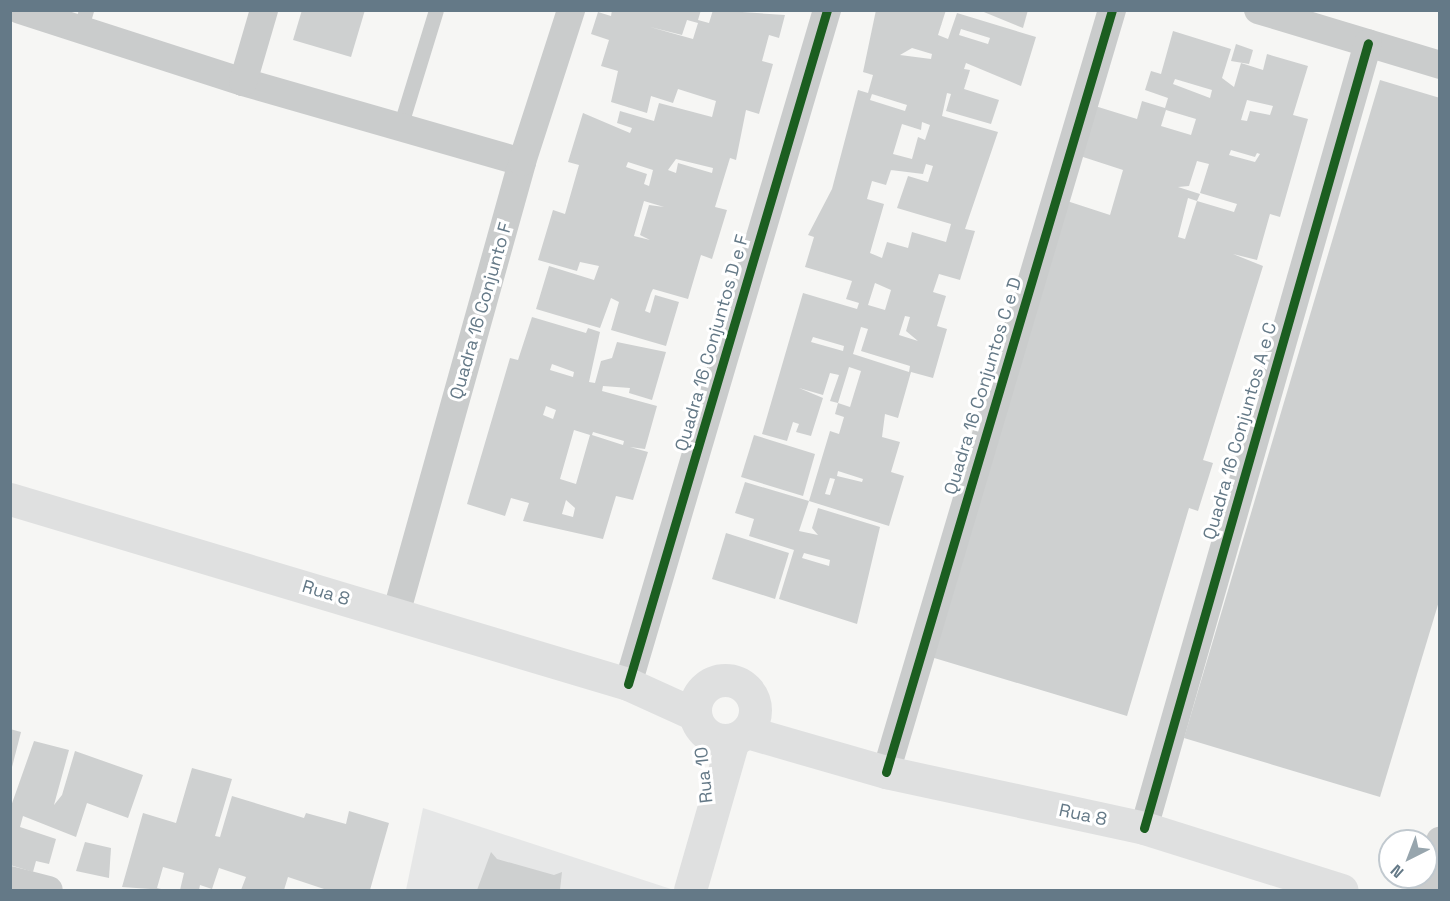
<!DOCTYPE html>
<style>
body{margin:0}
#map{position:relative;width:1450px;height:901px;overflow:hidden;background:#f6f6f4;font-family:"Space Grotesk",sans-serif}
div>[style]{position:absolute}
.built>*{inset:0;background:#e6e7e7}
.building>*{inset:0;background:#ced0d0}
.lane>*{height:15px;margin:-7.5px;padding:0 7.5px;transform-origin:7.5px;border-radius:7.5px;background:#cacccc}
.street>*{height:28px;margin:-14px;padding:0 14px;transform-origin:14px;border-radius:14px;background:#cacccc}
.secondary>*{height:33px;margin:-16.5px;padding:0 16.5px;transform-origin:16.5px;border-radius:16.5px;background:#dfe0e0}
.secondary>.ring{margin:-16.5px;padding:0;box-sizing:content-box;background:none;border:33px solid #dfe0e0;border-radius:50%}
.cycleway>*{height:9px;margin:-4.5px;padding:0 4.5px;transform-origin:4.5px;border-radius:4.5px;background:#1b5e20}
span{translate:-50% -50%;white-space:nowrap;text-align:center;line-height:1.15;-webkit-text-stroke:6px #fff;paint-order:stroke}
.street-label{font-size:18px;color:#647987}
.frame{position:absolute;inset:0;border:12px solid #647987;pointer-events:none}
.north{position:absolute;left:1378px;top:829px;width:60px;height:60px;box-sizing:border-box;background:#fff;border:2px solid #c1c9cf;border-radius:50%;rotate:222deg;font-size:16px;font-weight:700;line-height:24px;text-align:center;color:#647987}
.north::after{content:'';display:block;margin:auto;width:21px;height:27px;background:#97a5ad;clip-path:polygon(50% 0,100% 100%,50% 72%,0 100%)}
</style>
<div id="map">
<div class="built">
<i style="clip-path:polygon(423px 808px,674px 890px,406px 890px)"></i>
</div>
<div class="building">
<i style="clip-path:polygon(302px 10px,365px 10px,351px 57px,293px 40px)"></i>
<i style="clip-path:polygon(evenodd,612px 10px,701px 10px,698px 20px,709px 23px,713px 10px,785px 15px,779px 38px,769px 35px,762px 61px,773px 64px,759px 114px,746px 110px,736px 160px,730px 158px,715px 207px,727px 210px,712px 259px,701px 255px,688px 299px,653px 289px,651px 293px,645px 311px,650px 313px,655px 295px,679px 302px,666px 346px,611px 330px,619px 302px,611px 298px,600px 328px,536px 309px,549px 266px,594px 280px,599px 266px,580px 262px,577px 271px,538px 260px,553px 210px,565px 214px,579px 165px,568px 162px,583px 113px,630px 133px,632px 128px,617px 123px,620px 111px,654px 121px,659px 103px,712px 117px,716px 101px,678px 89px,673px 103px,651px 96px,647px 113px,611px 102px,618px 71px,601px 66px,609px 40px,591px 34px,598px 12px,611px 16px,612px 10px,687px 20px,698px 23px,693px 39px,650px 27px,682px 35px,687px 20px,612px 10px,676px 159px,713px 168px,712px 173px,678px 163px,676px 173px,668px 170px,676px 159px,612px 10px,628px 162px,653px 170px,649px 186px,644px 184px,647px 174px,626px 167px,628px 162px,612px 10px,644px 201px,664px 207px,649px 205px,640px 235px,650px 240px,634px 236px,644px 201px)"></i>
<i style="clip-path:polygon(evenodd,876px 10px,946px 10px,938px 35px,948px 39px,957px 13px,1036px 37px,1021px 86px,966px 63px,964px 69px,970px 70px,964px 89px,999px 100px,991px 124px,946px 111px,951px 94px,947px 93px,942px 116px,998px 132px,965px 229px,975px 231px,960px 280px,939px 274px,933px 292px,946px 296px,937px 326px,947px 329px,933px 378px,911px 372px,898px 418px,885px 414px,882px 437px,900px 442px,891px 472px,904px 476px,889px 526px,809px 501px,830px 431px,839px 434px,844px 417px,835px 414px,838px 403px,850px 407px,861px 371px,849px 367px,838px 403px,830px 401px,839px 375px,830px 373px,823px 395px,799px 388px,823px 398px,811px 436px,796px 432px,799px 424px,793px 422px,787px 441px,762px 434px,803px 293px,857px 309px,859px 303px,846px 299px,852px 281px,805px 267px,814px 237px,808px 235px,832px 189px,858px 90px,868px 93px,873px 75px,863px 72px,876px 10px,961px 29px,990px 38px,988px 44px,959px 35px,961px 29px,876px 10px,912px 48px,932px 54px,931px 59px,900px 55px,912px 48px,876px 10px,872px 94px,907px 105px,905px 111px,870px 100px,872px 94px,876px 10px,922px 122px,930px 125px,925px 140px,918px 137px,912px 159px,893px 154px,902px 124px,921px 130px,922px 122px,876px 10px,926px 164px,933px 166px,928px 182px,908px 176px,897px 208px,951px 224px,946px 242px,912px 232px,908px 248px,887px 242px,882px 258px,870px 253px,884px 204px,867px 199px,872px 181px,886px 185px,891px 170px,923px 174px,926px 164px,876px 10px,875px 283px,891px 290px,885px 310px,868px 305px,875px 283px,876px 10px,905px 316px,910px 317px,906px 331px,918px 341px,899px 335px,905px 316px,876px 10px,861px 327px,868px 329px,861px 351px,910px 366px,909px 372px,853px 354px,861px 327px,876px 10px,813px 337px,844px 346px,843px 351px,811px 342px,813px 337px,876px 10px,838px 471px,863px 479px,862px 482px,837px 476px,838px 471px,876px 10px,830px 478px,835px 479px,830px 495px,825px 494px,830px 478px)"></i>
<i style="clip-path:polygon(979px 10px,1028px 10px,1023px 28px)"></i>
<i style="clip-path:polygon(evenodd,1173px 31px,1231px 49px,1222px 78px,1234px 87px,1241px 63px,1263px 70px,1267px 54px,1308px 66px,1293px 115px,1308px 119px,1280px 217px,1270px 214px,1257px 260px,1233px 254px,1263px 266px,1203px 460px,1213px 463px,1198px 511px,1189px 508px,1127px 716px,931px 657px,1067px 201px,1110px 215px,1123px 170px,1080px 156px,1095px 106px,1137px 119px,1142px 101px,1165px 108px,1168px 98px,1145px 90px,1151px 71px,1161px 74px,1173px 31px,1175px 79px,1212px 90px,1210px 98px,1173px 84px,1175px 79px,1173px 31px,1247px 100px,1273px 106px,1270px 115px,1250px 111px,1247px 121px,1241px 120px,1247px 100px,1173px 31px,1166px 110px,1196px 119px,1191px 135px,1161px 126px,1166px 110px,1173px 31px,1231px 150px,1255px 157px,1257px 153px,1260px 154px,1255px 162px,1229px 155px,1231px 150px,1173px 31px,1197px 161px,1209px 164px,1200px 193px,1237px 204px,1234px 212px,1197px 201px,1185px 239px,1178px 237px,1188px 198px,1197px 201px,1200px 194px,1178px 187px,1189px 186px,1197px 161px)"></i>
<i style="clip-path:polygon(1236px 44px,1253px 50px,1249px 64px,1231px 61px)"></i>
<i style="clip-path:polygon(1380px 80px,1440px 98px,1440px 598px,1380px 797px,1184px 738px)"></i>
<i style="clip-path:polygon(evenodd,532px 317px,586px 333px,588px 328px,600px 332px,589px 382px,595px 383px,601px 361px,612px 358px,617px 342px,666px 352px,652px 400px,629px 393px,630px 388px,603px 386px,602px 391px,657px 406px,645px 449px,630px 447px,648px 452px,633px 500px,616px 496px,603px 539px,523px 521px,529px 503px,511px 498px,505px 516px,467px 504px,510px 358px,518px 360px,532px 317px,552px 364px,574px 372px,573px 377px,550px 370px,552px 364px,532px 317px,546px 406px,556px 410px,553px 419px,543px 415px,546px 406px,532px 317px,574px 430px,590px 435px,576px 484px,560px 479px,574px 430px,532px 317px,593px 432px,624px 441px,623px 445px,592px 435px,593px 432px,532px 317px,566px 500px,575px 508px,573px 517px,562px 514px,566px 500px)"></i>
<i style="clip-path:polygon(754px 435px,815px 454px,803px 496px,741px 477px)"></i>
<i style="clip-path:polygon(evenodd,745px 482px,809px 501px,799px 531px,818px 535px,812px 528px,818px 508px,880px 527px,857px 624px,779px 599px,794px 550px,749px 536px,754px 519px,735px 513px,745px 482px,804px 553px,830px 560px,829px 566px,802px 558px,804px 553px)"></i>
<i style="clip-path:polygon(726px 533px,789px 553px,775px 599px,712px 579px)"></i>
<i style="clip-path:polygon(10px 729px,21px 732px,11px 771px,10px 771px)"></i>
<i style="clip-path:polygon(34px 741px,69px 750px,54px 805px,62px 795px,75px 751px,143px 775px,128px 818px,87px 803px,76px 837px,23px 816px,20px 827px,56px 839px,49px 864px,36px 861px,33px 872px,10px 865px,10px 809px)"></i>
<i style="clip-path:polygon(192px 768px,232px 779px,215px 836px,220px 837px,232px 796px,304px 818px,306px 813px,346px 824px,349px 811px,389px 823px,370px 890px,327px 890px,288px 877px,284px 890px,241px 890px,246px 877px,219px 868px,212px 889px,200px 885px,199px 890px,180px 890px,184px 873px,163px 867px,157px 888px,165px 890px,122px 887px,143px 813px,176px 823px)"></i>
<i style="clip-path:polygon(85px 842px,111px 848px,109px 878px,76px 871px)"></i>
<i style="clip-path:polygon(491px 852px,497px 859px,554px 875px,562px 872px,560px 890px,477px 890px)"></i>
</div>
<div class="lane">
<i style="left:80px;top:30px;width:21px;rotate:-73deg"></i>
<i style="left:400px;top:127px;width:122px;rotate:-72.9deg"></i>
</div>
<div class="street">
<i style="left:20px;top:10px;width:234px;rotate:17.9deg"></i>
<i style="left:243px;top:82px;width:290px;rotate:16deg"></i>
<i style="left:1258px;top:10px;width:190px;rotate:16.8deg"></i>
<i style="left:243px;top:82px;width:75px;rotate:-73.7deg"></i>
<i style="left:396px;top:614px;width:469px;rotate:-74.4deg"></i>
<i style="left:522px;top:162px;width:160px;rotate:-72.1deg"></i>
<i style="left:628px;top:684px;width:703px;rotate:-73.55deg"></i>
<i style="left:886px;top:772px;width:795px;rotate:-73.48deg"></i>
<i style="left:1144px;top:828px;width:816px;rotate:-74.07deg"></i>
<i style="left:10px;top:880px;width:40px;rotate:14.4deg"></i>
<i style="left:1424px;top:890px;width:52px;rotate:-71.9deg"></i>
</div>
<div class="secondary">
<i style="left:10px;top:499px;width:645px;rotate:16.67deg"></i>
<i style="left:628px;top:684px;width:72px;rotate:24.4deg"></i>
<i class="ring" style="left:695px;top:680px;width:27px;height:27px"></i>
<i style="left:747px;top:732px;width:145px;rotate:16.1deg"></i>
<i style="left:886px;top:772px;width:264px;rotate:12.2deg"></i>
<i style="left:1144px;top:828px;width:207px;rotate:17.4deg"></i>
<i style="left:690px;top:890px;width:156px;rotate:-74deg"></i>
</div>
<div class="cycleway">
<i style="left:628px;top:684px;width:703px;rotate:-73.55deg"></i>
<i style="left:886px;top:772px;width:795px;rotate:-73.48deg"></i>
<i style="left:1144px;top:828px;width:816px;rotate:-74.07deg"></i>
</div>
<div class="street-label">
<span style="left:481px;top:311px;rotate:-74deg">Quadra 16 Conjunto F</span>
<span style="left:712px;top:343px;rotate:-74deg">Quadra 16 Conjuntos D e F</span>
<span style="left:983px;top:386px;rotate:-73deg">Quadra 16 Conjuntos C e D</span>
<span style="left:1240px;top:431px;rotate:-74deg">Quadra 16 Conjuntos A e C</span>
<span style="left:326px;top:593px;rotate:17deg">Rua 8</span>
<span style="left:704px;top:775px;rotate:-96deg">Rua 10</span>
<span style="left:1083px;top:815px;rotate:12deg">Rua 8</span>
</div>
<div class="frame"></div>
<div class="north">N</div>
</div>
